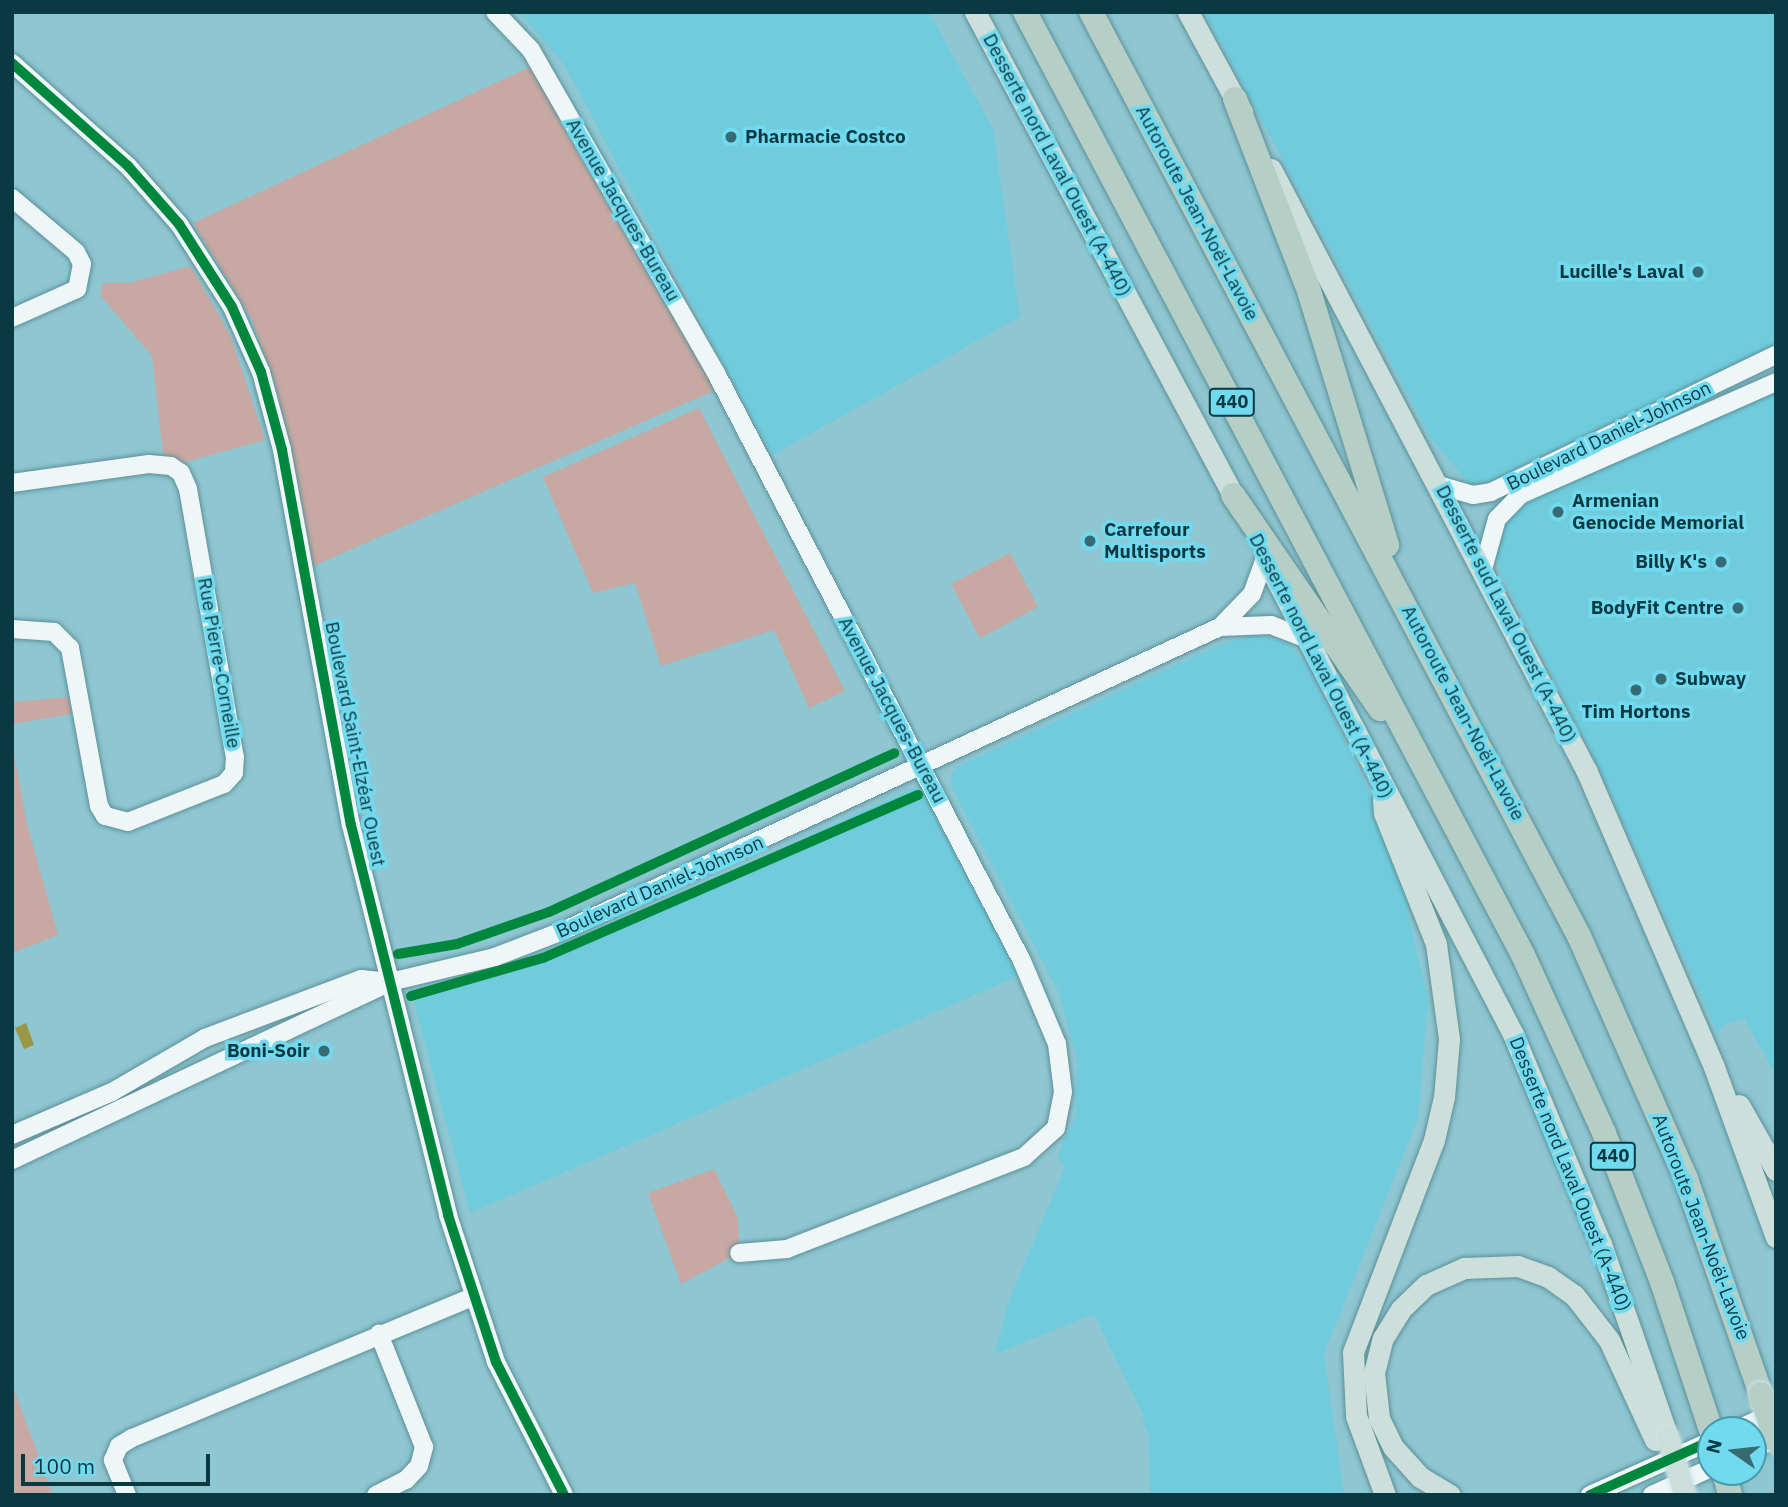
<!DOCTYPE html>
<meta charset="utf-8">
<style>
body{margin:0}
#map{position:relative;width:1788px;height:1507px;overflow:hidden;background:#8ec6d1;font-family:"IBM Plex Sans",sans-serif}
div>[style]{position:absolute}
.built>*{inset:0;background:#70ccdd}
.green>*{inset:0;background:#c8a8a2}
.water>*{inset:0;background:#9b9748}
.roads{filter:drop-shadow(0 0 2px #5c9098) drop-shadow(0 0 2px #5c9098)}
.minor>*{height:18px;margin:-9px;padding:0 9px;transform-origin:9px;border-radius:9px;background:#eef6f8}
.major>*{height:21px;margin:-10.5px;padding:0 10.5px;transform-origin:10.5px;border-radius:10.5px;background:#ccdfda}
.highway>*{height:24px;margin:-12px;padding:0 12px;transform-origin:12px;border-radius:12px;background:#b5cec6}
.bridges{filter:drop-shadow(0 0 2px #cce5ea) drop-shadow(0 0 2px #cce5ea)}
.major-bridge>*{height:21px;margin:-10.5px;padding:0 10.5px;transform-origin:10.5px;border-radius:10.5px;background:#ccdfda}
.highway-bridge>*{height:24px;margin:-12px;padding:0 12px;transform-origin:12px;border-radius:12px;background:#b5cec6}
.cycleway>*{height:10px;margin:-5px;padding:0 5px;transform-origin:5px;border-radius:5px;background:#00873e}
.dots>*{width:19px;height:19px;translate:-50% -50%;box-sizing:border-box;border:4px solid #71daee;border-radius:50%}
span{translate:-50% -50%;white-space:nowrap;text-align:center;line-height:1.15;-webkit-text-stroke:7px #71daee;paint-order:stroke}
.shield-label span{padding:2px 5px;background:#71daee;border:2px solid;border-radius:5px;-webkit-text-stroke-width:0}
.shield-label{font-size:18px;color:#093942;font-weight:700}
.poi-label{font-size:19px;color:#093942;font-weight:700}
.left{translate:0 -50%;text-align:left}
.right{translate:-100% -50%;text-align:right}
.street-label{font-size:19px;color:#093942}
.frame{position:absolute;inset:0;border:14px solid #093942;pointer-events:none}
.north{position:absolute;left:1697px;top:1416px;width:70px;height:70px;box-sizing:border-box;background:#71daee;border:2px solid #479aa9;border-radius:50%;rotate:284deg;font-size:19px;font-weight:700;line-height:28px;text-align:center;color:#093942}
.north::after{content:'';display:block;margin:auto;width:24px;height:32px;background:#386a74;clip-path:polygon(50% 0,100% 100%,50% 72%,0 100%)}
.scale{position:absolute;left:21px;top:1454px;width:189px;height:32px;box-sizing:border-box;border:4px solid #093942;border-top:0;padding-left:9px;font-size:21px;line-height:24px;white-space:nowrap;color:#093942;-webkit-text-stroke:5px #71daee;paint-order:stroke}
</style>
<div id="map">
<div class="built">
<i style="clip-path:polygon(520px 12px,929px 12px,993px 129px,1020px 317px,772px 455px,565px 66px)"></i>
<i style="clip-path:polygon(1204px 12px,1776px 12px,1776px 347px,1489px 485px,1470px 485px,1431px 438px)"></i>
<i style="clip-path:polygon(1776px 391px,1776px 1075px,1744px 1018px,1722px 1026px,1718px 1034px,1599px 768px,1500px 572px,1495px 551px,1501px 526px,1516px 505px)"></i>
<i style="clip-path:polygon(1256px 634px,1287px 643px,1308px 665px,1380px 814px,1415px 903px,1407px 909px,1428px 1000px,1418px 1118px,1324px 1354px,1344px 1495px,1150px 1495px,1149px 1435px,1142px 1420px,1145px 1418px,1094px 1314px,995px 1354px,1009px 1301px,1065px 1167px,1057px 1156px,1076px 1116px,1077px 1059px,1059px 993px,952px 788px,951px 777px,957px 767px,1219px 645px)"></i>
<i style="clip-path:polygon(921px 785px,1021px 975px,470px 1213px,414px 1002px,427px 990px,532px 961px)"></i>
</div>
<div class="green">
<i style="clip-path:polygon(532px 66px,716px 390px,313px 566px,277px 392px,251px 318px,193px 223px)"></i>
<i style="clip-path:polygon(191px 266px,231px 337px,265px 440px,182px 463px,163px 454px,152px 356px,100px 295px,103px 283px,128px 283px)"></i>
<i style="clip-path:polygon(699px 408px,845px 691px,809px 708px,774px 630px,661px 666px,635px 583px,593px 593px,543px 477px)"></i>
<i style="clip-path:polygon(1010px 553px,1038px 607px,980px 638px,951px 584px)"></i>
<i style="clip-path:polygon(68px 697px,72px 714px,12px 724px,12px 702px)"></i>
<i style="clip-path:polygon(12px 742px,27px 824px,58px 935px,12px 953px)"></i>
<i style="clip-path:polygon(714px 1169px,738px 1218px,739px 1253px,681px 1284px,648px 1193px)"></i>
<i style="clip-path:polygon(12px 1384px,53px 1495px,12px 1495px)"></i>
</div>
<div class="water">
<i style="clip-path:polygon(26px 1023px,34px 1045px,24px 1049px,15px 1028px)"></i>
</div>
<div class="roads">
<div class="minor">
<i style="left:495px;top:12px;width:52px;rotate:46.5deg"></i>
<i style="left:531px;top:50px;width:372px;rotate:60.2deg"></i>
<i style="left:716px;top:373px;width:663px;rotate:62.51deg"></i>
<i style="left:1022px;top:961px;width:90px;rotate:67.1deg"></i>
<i style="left:1057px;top:1044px;width:48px;rotate:82.9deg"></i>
<i style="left:1063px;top:1092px;width:37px;rotate:101deg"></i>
<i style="left:1056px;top:1128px;width:43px;rotate:137.8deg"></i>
<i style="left:1024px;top:1157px;width:254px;rotate:158.8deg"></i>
<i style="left:787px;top:1249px;width:48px;rotate:175.2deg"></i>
<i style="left:12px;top:63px;width:155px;rotate:41.6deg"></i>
<i style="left:128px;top:166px;width:77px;rotate:48.7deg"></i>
<i style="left:179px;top:224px;width:98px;rotate:57.4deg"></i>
<i style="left:232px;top:307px;width:71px;rotate:66deg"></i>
<i style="left:261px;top:372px;width:81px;rotate:74.9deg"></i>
<i style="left:282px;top:450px;width:381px;rotate:79.6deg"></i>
<i style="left:351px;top:825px;width:402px;rotate:76deg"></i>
<i style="left:448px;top:1215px;width:155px;rotate:71.9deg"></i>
<i style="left:496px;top:1362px;width:149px;rotate:62.9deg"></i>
<i style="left:12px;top:198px;width:84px;rotate:40.2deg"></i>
<i style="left:76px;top:252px;width:13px;rotate:63deg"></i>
<i style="left:82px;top:264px;width:25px;rotate:101deg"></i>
<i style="left:77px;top:289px;width:71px;rotate:156deg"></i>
<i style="left:12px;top:483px;width:138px;rotate:-7.9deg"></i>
<i style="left:149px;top:464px;width:22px;rotate:5deg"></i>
<i style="left:171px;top:466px;width:12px;rotate:35deg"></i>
<i style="left:181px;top:473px;width:17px;rotate:66deg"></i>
<i style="left:188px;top:489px;width:272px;rotate:80.1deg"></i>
<i style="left:235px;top:757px;width:16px;rotate:94deg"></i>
<i style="left:234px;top:773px;width:15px;rotate:132deg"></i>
<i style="left:224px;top:784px;width:103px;rotate:158.4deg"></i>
<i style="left:128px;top:822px;width:24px;rotate:-165deg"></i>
<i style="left:105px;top:816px;width:12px;rotate:-121deg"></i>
<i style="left:99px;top:806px;width:161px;rotate:-100.4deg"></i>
<i style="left:70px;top:648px;width:23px;rotate:-135deg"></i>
<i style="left:54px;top:632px;width:42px;rotate:-175.9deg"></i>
<i style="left:1438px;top:485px;width:36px;rotate:16deg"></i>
<i style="left:1473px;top:495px;width:18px;rotate:-9deg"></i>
<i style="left:1491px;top:492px;width:316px;rotate:-25.7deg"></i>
<i style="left:1483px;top:569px;width:52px;rotate:-74.4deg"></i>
<i style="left:1497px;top:519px;width:33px;rotate:-46deg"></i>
<i style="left:1520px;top:495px;width:280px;rotate:-23.8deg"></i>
<i style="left:1220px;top:627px;width:51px;rotate:-2.2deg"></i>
<i style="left:1271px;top:625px;width:40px;rotate:21deg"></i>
<i style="left:12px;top:1135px;width:109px;rotate:-23.3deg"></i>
<i style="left:112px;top:1092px;width:108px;rotate:-30.1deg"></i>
<i style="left:205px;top:1038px;width:167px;rotate:-20.7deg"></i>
<i style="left:361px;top:979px;width:29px;rotate:6deg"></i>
<i style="left:12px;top:1160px;width:418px;rotate:-25.2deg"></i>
<i style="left:390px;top:982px;width:108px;rotate:-13.4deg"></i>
<i style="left:495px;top:957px;width:75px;rotate:-21.1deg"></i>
<i style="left:565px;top:930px;width:722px;rotate:-24.83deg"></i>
<i style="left:1220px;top:627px;width:46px;rotate:-45.9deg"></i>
<i style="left:1252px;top:594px;width:38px;rotate:-70deg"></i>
<i style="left:1735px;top:1430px;width:45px;rotate:-23.7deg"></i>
<i style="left:1753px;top:1449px;width:25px;rotate:-23deg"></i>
<i style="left:127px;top:1495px;width:38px;rotate:-112deg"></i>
<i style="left:113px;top:1460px;width:15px;rotate:-67deg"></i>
<i style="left:119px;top:1446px;width:15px;rotate:-32deg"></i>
<i style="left:132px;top:1438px;width:369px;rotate:-22.5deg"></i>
<i style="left:376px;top:1495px;width:34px;rotate:-27deg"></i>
<i style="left:406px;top:1480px;width:19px;rotate:-47deg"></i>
<i style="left:419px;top:1466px;width:20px;rotate:-75deg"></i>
<i style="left:424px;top:1447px;width:122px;rotate:-111.7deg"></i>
<i style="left:1590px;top:1495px;width:133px;rotate:-24.1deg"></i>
<i style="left:1652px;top:1495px;width:65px;rotate:-24.6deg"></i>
</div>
<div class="major">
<i style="left:975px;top:12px;width:565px;rotate:61.89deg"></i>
<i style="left:1188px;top:12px;width:114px;rotate:61.6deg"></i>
<i style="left:1271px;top:169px;width:681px;rotate:62.34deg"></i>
<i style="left:1587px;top:772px;width:321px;rotate:66.7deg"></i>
<i style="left:1714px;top:1067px;width:181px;rotate:70deg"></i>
<i style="left:1265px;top:558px;width:537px;rotate:62.48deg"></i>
<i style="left:1513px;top:1034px;width:228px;rotate:67.3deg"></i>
<i style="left:1601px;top:1244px;width:202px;rotate:70.9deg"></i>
<i style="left:1383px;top:799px;width:14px;rotate:86deg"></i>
<i style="left:1384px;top:813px;width:141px;rotate:68.3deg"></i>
<i style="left:1436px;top:944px;width:96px;rotate:82.2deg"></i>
<i style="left:1449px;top:1039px;width:58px;rotate:94.9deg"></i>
<i style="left:1444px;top:1097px;width:44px;rotate:103.1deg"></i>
<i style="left:1434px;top:1140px;width:227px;rotate:110.9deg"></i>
<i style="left:1353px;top:1352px;width:64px;rotate:87.3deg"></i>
<i style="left:1356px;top:1416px;width:84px;rotate:69.8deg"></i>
<i style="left:1739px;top:1105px;width:75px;rotate:60.4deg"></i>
<i style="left:1450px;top:1495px;width:35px;rotate:-149deg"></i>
<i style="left:1420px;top:1477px;width:40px;rotate:-132deg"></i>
<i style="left:1393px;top:1447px;width:32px;rotate:-116deg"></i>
<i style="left:1379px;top:1418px;width:45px;rotate:-96.3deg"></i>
<i style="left:1374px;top:1373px;width:36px;rotate:-76deg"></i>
<i style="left:1383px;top:1338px;width:34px;rotate:-58deg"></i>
<i style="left:1401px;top:1309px;width:35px;rotate:-44deg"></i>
<i style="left:1426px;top:1285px;width:42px;rotate:-24.1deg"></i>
<i style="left:1464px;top:1268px;width:54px;rotate:-2.1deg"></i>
<i style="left:1518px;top:1266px;width:32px;rotate:20deg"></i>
<i style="left:1548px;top:1277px;width:32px;rotate:35deg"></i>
<i style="left:1574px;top:1295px;width:57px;rotate:52.1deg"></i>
<i style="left:1609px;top:1340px;width:110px;rotate:65.3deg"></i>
</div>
<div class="highway">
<i style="left:1025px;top:12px;width:1066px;rotate:62.16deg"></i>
<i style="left:1523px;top:955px;width:196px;rotate:65.5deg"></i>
<i style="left:1604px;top:1133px;width:160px;rotate:68.7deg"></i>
<i style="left:1662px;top:1282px;width:156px;rotate:71.7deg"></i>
<i style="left:1091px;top:12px;width:1045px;rotate:62.16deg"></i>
<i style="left:1579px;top:936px;width:266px;rotate:66.2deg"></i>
<i style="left:1686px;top:1179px;width:228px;rotate:70.8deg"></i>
<i style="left:1235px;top:99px;width:206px;rotate:68.9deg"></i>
<i style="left:1309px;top:291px;width:266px;rotate:72.9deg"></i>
<i style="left:1233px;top:495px;width:260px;rotate:55.5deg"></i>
<i style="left:1724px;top:1472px;width:24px;rotate:75deg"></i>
</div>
</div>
<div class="bridges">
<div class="major-bridge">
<i style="left:1667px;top:1435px;width:63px;rotate:73.3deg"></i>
</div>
<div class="highway-bridge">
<i style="left:1761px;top:1394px;width:49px;rotate:72.3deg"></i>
</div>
</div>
<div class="cycleway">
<i style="left:12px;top:63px;width:155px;rotate:41.6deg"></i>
<i style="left:128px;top:166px;width:77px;rotate:48.7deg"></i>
<i style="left:179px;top:224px;width:98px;rotate:57.4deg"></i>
<i style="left:232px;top:307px;width:71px;rotate:66deg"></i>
<i style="left:261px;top:372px;width:81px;rotate:74.9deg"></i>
<i style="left:282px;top:450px;width:381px;rotate:79.6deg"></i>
<i style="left:351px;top:825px;width:402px;rotate:76deg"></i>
<i style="left:448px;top:1215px;width:155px;rotate:71.9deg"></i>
<i style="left:496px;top:1362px;width:149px;rotate:62.9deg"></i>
<i style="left:398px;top:954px;width:60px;rotate:-9.6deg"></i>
<i style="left:457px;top:944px;width:97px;rotate:-19.2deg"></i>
<i style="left:549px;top:912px;width:380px;rotate:-24.7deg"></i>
<i style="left:411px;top:996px;width:137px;rotate:-16.1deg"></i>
<i style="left:543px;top:958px;width:409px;rotate:-23.5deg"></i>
<i style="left:1590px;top:1495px;width:133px;rotate:-24.1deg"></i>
</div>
<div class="dots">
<i style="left:731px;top:137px;background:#386a74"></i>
<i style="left:1698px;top:272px;background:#386a74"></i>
<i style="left:1558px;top:512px;background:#386a74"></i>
<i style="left:1090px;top:541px;background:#386a74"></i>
<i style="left:1721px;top:562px;background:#386a74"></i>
<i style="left:1738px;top:608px;background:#386a74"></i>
<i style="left:1661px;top:679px;background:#386a74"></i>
<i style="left:1636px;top:690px;background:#386a74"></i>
<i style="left:324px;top:1051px;background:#386a74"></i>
</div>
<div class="shield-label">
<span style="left:1232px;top:402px">440</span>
<span style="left:1613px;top:1156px">440</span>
</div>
<div class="poi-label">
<span class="left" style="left:745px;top:137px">Pharmacie Costco</span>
<span class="right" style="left:1684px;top:272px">Lucille's Laval</span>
<span class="left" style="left:1572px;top:512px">Armenian<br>Genocide Memorial</span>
<span class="left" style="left:1104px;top:541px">Carrefour<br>Multisports</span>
<span class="right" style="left:1707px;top:562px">Billy K's</span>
<span class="right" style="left:1724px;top:608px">BodyFit Centre</span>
<span class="left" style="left:1675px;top:679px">Subway</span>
<span style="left:1636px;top:712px">Tim Hortons</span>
<span class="right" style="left:310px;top:1051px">Boni-Soir</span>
</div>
<div class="street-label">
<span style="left:1057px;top:165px;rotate:62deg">Desserte nord Laval Ouest (A-440)</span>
<span style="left:623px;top:210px;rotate:60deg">Avenue Jacques-Bureau</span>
<span style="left:1197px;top:213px;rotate:62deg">Autoroute Jean-Noël-Lavoie</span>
<span style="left:1609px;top:436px;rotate:-26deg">Boulevard Daniel-Johnson</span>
<span style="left:1506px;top:614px;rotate:63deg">Desserte sud Laval Ouest (A-440)</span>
<span style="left:219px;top:663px;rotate:80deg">Rue Pierre-Corneille</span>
<span style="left:1321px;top:666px;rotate:63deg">Desserte nord Laval Ouest (A-440)</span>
<span style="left:892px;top:710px;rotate:62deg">Avenue Jacques-Bureau</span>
<span style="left:1463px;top:713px;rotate:62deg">Autoroute Jean-Noël-Lavoie</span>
<span style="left:355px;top:744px;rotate:79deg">Boulevard Saint-Elzéar Ouest</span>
<span style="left:660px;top:887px;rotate:-24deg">Boulevard Daniel-Johnson</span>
<span style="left:1570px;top:1174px;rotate:68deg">Desserte nord Laval Ouest (A-440)</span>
<span style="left:1701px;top:1227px;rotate:69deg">Autoroute Jean-Noël-Lavoie</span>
</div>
<div class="frame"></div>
<div class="north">N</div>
<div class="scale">100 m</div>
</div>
